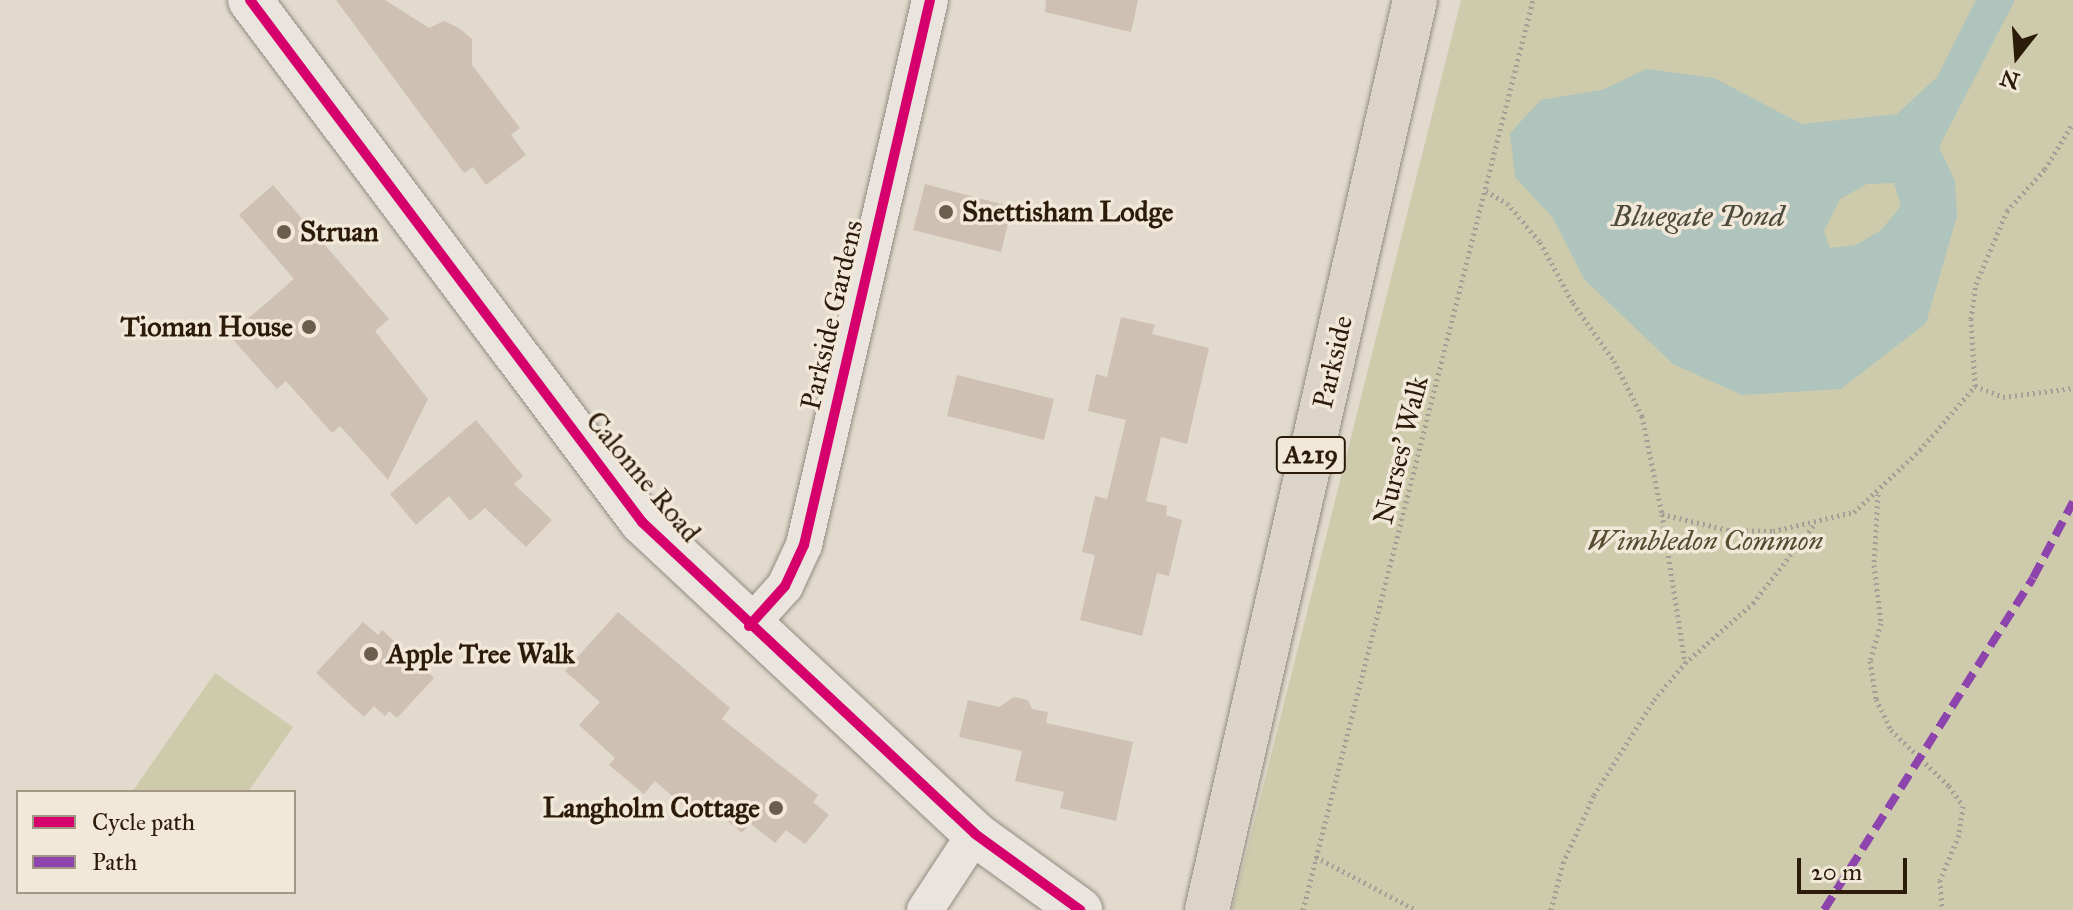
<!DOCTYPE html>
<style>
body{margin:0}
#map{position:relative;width:2073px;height:910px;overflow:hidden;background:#e2dacd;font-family:"IM FELL Great Primer",serif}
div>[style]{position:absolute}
.green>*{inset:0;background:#cdcbac}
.water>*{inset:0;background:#aec4bd}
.building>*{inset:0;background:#cec0b3}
.path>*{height:5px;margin-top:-2.5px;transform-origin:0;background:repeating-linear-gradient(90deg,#a49e97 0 2px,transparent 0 6px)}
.roads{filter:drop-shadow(0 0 2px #918b81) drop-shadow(0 0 2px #918b81)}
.minor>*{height:36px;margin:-18px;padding:0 18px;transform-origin:18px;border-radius:18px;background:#e9e4de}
.tertiary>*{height:44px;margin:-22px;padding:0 22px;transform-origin:22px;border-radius:22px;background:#e9e4de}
.primary>*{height:44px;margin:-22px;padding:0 22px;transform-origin:22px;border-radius:22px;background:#dcd4c9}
.quiet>*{height:8px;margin-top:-4px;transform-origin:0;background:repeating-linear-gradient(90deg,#8e44ad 0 16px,transparent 0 24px)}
.cycleway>*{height:10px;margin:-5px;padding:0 5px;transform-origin:5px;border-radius:5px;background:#d6006c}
.dots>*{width:22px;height:22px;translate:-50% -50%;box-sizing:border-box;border:4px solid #f2e8d9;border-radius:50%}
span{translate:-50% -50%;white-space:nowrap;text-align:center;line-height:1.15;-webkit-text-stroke:7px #f2e8d9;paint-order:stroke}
.shield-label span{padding:2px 6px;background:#f2e8d9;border:2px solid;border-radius:6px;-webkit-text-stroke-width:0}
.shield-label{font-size:26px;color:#2b1b08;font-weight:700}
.poi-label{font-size:28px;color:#2b1b08;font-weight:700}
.left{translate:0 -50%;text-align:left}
.right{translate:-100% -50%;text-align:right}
.street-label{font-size:28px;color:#2b1b08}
.park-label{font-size:28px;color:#564c31;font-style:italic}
.water-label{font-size:30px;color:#4c4b3c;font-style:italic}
.legend{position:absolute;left:16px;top:790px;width:280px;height:104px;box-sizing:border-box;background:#f2e8d9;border:2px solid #a29685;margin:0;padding:10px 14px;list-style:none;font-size:24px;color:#2b1b08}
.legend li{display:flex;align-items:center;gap:16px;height:40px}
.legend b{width:40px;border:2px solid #a29685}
.north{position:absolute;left:1977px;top:16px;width:80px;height:80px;-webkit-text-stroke:6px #f2e8d9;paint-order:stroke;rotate:197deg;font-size:22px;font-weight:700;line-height:32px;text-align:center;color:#2b1b08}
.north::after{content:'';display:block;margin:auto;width:28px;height:36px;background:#2b1b08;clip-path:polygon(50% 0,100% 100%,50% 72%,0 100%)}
.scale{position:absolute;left:1797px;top:858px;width:110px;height:36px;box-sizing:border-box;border:4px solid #2b1b08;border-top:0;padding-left:10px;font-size:24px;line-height:28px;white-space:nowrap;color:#2b1b08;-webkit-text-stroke:6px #f2e8d9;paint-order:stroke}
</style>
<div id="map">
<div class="green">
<i style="clip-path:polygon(1461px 0,2073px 0,2073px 910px,1232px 910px)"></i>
<i style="clip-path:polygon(215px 673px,293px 727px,248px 792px,132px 792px)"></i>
</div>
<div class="water">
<i style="clip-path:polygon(evenodd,1976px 0,2015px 0,1939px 147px,1955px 181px,1957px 216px,1926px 323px,1841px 389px,1742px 395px,1673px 364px,1584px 279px,1553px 218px,1515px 177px,1510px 133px,1541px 100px,1602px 90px,1646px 69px,1714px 78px,1802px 124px,1897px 114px,1937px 77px,1976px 0,1894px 183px,1901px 206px,1881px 230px,1856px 245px,1830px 248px,1824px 231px,1840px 199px,1867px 184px,1894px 183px)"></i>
</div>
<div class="building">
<i style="clip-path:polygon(336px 0,385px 0,429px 28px,444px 21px,459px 28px,472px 39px,472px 65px,520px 128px,511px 135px,526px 155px,486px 185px,473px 167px,464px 173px)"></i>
<i style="clip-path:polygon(1046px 0,1138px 0,1131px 32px,1045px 12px)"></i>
<i style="clip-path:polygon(925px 184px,1012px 207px,1001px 252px,913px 230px)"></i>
<i style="clip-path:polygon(273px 185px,389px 319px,375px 331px,428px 399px,388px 480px,340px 426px,332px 433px,286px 381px,277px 389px,229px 335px,294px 279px,239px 215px)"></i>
<i style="clip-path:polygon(1121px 317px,1155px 325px,1152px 334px,1209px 348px,1187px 444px,1161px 437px,1146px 501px,1167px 506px,1166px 515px,1182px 520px,1169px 576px,1157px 573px,1142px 636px,1080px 620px,1095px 555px,1082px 552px,1095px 496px,1107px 499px,1126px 420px,1088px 411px,1096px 374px,1107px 377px)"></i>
<i style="clip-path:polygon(957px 375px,1054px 399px,1044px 440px,947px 416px)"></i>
<i style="clip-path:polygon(476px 420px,523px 476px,514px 484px,552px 520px,526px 547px,485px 508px,470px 521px,449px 496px,416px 525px,390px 494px)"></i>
<i style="clip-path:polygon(618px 612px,730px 708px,722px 719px,818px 795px,813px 802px,829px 815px,805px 844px,786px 830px,775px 843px,750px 823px,742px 833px,705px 802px,694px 815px,655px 781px,644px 794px,609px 765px,615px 758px,579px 725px,600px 702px,565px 671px)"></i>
<i style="clip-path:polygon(363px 622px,378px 635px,382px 630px,434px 678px,397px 718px,389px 711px,385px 716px,374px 706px,364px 717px,316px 673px)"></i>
<i style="clip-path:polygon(1014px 697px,1028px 700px,1032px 709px,1048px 712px,1046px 723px,1133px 742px,1116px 821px,1060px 808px,1064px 792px,1015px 781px,1022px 751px,959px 737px,968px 700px,999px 707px)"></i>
</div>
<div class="path">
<i style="left:1486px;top:191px;width:24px;rotate:30deg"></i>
<i style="left:1507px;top:203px;width:51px;rotate:49.8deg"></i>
<i style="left:1540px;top:242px;width:69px;rotate:61.6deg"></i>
<i style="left:1573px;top:303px;width:71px;rotate:54.7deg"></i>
<i style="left:1614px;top:361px;width:62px;rotate:63deg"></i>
<i style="left:1642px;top:416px;width:100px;rotate:78.5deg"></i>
<i style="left:1662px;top:514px;width:68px;rotate:13.6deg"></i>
<i style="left:1728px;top:530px;width:45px;rotate:1.3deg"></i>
<i style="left:1773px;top:531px;width:83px;rotate:-13.2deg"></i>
<i style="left:1854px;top:512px;width:91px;rotate:-43.2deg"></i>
<i style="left:1920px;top:450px;width:84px;rotate:-49.3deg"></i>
<i style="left:1975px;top:386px;width:67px;rotate:-93.4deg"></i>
<i style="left:1971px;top:319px;width:35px;rotate:-82deg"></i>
<i style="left:1976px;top:284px;width:79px;rotate:-67deg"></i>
<i style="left:2007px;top:211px;width:57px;rotate:-47.9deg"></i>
<i style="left:2045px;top:169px;width:54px;rotate:-58.7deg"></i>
<i style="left:1975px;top:386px;width:30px;rotate:21deg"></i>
<i style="left:2003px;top:397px;width:71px;rotate:-7.3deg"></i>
<i style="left:1878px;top:494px;width:71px;rotate:93.2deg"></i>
<i style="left:1874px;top:565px;width:58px;rotate:83.1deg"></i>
<i style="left:1881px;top:623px;width:40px;rotate:106deg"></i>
<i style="left:1870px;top:661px;width:38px;rotate:81deg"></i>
<i style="left:1876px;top:699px;width:34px;rotate:64deg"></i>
<i style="left:1891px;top:730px;width:81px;rotate:44deg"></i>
<i style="left:1949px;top:786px;width:24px;rotate:55deg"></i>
<i style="left:1963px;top:806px;width:29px;rotate:98deg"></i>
<i style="left:1959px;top:835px;width:49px;rotate:112.9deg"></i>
<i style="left:1940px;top:880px;width:30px;rotate:86deg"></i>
<i style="left:1662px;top:514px;width:151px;rotate:81.2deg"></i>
<i style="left:1316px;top:857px;width:113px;rotate:27.9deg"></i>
<i style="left:1303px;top:910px;width:939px;rotate:-75.82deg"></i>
<i style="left:1551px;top:910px;width:49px;rotate:-75.7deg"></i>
<i style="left:1563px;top:863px;width:75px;rotate:-65.5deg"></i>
<i style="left:1594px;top:795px;width:112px;rotate:-57.7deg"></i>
<i style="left:1654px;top:700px;width:48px;rotate:-50deg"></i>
<i style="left:1685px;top:663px;width:91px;rotate:-41.4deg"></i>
<i style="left:1753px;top:603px;width:99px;rotate:-52deg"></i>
</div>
<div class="roads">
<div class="minor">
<i style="left:749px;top:626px;width:54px;rotate:-48deg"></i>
<i style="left:785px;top:586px;width:45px;rotate:-65.1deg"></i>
<i style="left:804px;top:545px;width:559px;rotate:-76.98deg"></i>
<i style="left:925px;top:910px;width:91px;rotate:-56.7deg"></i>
</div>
<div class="tertiary">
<i style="left:250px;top:0;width:653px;rotate:53.09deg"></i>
<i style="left:642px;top:522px;width:456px;rotate:43.1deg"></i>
<i style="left:975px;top:834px;width:130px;rotate:35.9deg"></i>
</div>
<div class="primary">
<i style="left:1207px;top:910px;width:933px;rotate:-77.12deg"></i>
</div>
</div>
<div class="quiet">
<i style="left:1824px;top:910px;width:392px;rotate:-57.8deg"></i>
<i style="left:2033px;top:578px;width:86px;rotate:-62.2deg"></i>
</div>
<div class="cycleway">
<i style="left:250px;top:0;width:653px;rotate:53.09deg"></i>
<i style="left:642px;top:522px;width:456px;rotate:43.1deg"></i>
<i style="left:975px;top:834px;width:130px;rotate:35.9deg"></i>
<i style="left:749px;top:626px;width:54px;rotate:-48deg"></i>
<i style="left:785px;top:586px;width:45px;rotate:-65.1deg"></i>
<i style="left:804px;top:545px;width:559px;rotate:-76.98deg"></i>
</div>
<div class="dots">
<i style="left:946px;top:212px;background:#6b5e4d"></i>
<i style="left:284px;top:232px;background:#6b5e4d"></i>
<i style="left:309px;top:327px;background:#6b5e4d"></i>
<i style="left:371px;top:654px;background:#6b5e4d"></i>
<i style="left:776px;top:808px;background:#6b5e4d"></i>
</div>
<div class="shield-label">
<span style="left:1311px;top:455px">A219</span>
</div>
<div class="poi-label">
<span class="left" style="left:962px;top:212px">Snettisham Lodge</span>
<span class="left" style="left:300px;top:232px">Struan</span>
<span class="right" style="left:293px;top:327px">Tioman House</span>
<span class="left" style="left:387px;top:654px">Apple Tree Walk</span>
<span class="right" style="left:760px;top:808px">Langholm Cottage</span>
</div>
<div class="street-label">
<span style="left:832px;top:315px;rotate:-77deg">Parkside Gardens</span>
<span style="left:1333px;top:362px;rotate:-77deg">Parkside</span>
<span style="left:1401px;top:450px;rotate:-76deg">Nurses' Walk</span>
<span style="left:643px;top:477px;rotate:50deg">Calonne Road</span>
</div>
<div class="park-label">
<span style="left:1705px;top:541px">Wimbledon Common</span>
</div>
<div class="water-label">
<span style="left:1698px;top:216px">Bluegate Pond</span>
</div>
<ul class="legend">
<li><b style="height:10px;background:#d6006c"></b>Cycle path</li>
<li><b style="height:10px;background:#8e44ad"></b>Path</li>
</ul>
<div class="north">N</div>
<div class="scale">20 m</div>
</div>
